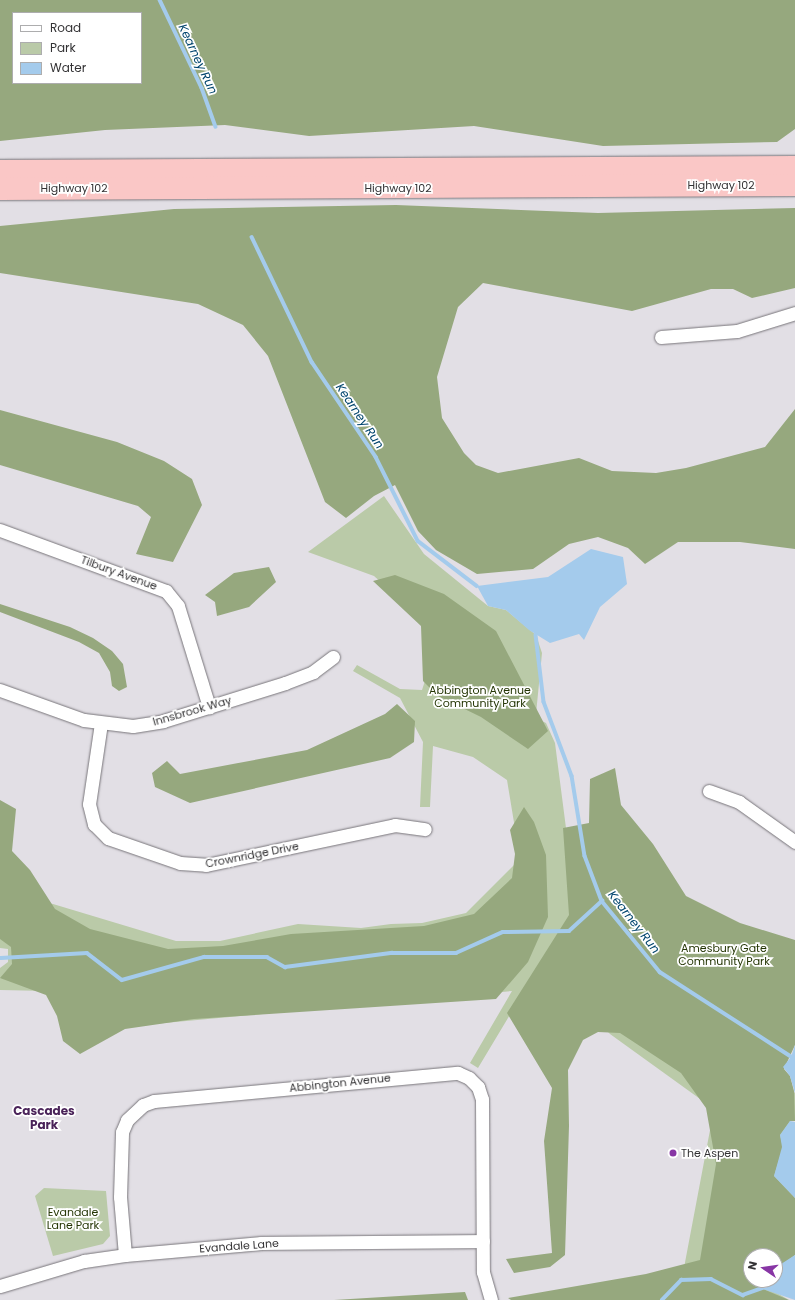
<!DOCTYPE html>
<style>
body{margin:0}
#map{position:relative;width:795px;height:1300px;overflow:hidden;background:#e2dfe5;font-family:Poppins,sans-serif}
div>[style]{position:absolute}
.green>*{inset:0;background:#bacaa8}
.forest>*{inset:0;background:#96a87e}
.water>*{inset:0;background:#a4cbec}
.stream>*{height:3.5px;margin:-1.75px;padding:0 1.75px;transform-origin:1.75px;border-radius:1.75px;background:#a4cbec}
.roads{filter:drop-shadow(0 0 1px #78757a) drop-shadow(0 0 1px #78757a)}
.minor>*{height:13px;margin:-6.5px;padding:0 6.5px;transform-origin:6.5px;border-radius:6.5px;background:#fff}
.motorway>*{height:22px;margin:-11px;padding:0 11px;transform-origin:11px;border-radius:11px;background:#fac7c6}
.dots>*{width:11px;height:11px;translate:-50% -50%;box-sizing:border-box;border:2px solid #fff;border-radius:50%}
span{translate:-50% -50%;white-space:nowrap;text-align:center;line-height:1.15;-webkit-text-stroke:3.5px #fff;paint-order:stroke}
.street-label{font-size:11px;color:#333234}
.park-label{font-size:11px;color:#253605}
.poi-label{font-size:11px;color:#333234}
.left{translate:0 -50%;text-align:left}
.water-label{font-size:12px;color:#00446d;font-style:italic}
.neighbourhood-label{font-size:12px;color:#4a2359;font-weight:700}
.legend{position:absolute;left:12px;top:12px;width:130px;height:72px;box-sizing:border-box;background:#fff;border:1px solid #adadae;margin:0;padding:5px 7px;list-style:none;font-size:12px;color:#333234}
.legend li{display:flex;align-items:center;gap:8px;height:20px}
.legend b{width:20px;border:1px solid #adadae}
.north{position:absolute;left:743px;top:1248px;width:40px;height:40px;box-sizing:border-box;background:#fff;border:1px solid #adadae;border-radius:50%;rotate:283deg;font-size:11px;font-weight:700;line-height:16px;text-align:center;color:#333234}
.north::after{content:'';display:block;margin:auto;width:14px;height:18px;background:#8836a5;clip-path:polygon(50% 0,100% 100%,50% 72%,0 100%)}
</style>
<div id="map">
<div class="green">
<i style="clip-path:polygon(384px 496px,424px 554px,488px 606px,506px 610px,536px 635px,542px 653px,536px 714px,540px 720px,546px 723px,555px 743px,566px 828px,795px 1093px,795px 1121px,790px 1121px,788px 1190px,795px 1198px,795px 1255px,775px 1270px,775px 1256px,751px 1256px,751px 1280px,766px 1280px,763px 1285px,789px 1300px,683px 1273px,714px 1109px,610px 1034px,550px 974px,517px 1003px,478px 1068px,470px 1063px,512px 991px,132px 1026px,48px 991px,0 990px,0 968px,8px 962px,8px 949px,0 948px,0 895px,53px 904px,176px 941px,220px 941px,298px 924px,361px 928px,391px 924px,422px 923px,466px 913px,520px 859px,507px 780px,473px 757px,433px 746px,430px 807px,420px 807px,423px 742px,400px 698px,353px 671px,357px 665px,400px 689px,422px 690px,440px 635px,374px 576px,308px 552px)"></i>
<i style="clip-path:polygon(44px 1188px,106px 1191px,110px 1236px,103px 1244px,53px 1256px,35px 1196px)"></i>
</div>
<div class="forest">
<i style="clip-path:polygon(evenodd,0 0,795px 0,795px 129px,777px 142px,603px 146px,474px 126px,309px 136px,225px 125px,105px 130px,0 141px,0 0,13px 13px,141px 13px,141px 83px,13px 83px,13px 13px)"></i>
<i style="clip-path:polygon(396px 205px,598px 213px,795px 208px,795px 288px,752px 298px,733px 289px,711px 289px,632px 311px,483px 283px,458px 307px,437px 377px,442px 418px,464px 453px,476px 465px,498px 473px,579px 458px,612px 471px,656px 473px,686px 468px,765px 447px,795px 409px,795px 549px,740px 542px,678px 542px,645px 564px,628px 548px,598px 537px,569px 544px,533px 569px,477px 574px,436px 550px,418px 531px,395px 485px,374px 496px,346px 518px,325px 502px,268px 356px,243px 325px,198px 304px,0 273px,0 226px,174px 209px)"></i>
<i style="clip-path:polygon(0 410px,117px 442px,164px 461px,192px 479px,202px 505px,173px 562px,136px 554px,151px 517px,138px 506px,0 465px)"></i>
<i style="clip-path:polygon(269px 567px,276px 582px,249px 607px,217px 616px,215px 602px,205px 595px,234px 573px)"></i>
<i style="clip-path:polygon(395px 575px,444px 594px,496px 631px,548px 731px,528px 749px,481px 717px,438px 696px,423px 681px,421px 626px,373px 581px)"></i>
<i style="clip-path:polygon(0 604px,70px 627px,93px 638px,112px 651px,123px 664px,127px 687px,119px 691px,112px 686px,110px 672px,99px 653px,79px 642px,0 612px)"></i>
<i style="clip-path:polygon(397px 704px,415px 721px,414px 742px,390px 758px,190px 803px,155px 787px,152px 773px,167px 761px,180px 774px,307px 750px,385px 714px)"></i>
<i style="clip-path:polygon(615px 768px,621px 805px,653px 844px,686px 896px,740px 923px,795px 940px,795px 1045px,784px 1069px,790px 1076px,794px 1091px,795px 1121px,790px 1121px,780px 1135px,783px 1147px,774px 1176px,795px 1198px,795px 1255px,775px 1270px,775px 1256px,751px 1256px,751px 1280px,766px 1280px,763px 1289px,789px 1300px,511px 1300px,508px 1298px,646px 1274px,700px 1260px,716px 1164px,706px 1108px,681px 1073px,620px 1033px,598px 1032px,583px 1040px,568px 1070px,569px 1126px,565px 1255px,550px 1267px,514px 1273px,506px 1259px,552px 1253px,544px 1141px,552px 1088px,507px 1013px,569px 915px,563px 828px,589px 823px,590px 779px)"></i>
<i style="clip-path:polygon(0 800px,16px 809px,12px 851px,30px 870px,55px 909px,90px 929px,168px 949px,223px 946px,291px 934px,424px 926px,474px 914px,512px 878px,515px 854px,510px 830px,524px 807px,534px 822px,546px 855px,548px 917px,528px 962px,496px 999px,194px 1019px,125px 1029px,80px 1054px,63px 1041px,57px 1016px,46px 995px,0 978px,12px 964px,11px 947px,0 939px)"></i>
<i style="clip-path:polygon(465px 1292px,468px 1300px,334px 1300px)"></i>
</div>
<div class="water">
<i style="clip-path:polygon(591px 549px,623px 557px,627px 584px,600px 607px,584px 640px,579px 634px,550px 643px,529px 630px,506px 610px,488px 606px,477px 586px,548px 577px)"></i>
<i style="clip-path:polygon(795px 1045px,795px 1093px,790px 1076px,783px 1067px,791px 1057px)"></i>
<i style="clip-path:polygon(790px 1121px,795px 1122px,795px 1198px,774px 1176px,782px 1147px,780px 1135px)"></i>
<i style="clip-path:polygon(795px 1255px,795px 1300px,763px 1289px,766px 1280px,775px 1280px,775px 1270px,778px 1266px)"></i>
</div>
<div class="stream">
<i style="left:160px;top:0;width:98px;rotate:64.5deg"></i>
<i style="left:202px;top:88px;width:41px;rotate:70.3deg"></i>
<i style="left:252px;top:237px;width:139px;rotate:64.4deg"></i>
<i style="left:312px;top:362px;width:115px;rotate:56deg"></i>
<i style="left:376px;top:457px;width:94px;rotate:63.4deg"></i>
<i style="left:418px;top:541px;width:74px;rotate:37.3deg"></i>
<i style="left:536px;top:635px;width:67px;rotate:83.2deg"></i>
<i style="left:544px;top:702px;width:79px;rotate:69.3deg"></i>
<i style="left:572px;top:776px;width:81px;rotate:80.8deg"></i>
<i style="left:585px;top:856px;width:48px;rotate:69.3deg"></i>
<i style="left:602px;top:901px;width:92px;rotate:50.8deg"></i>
<i style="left:660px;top:972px;width:161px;rotate:32.8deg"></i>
<i style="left:1px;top:958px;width:86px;rotate:-3.3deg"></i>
<i style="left:87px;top:953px;width:44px;rotate:37.6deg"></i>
<i style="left:122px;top:980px;width:85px;rotate:-15.7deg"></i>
<i style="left:204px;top:957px;width:63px"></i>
<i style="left:267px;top:957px;width:21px;rotate:29deg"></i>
<i style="left:285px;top:967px;width:108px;rotate:-7.5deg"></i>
<i style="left:392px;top:953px;width:64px"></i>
<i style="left:456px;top:953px;width:51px;rotate:-24.1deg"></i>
<i style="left:503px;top:932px;width:66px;rotate:-0.9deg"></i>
<i style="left:569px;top:931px;width:45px;rotate:-42.3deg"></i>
<i style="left:662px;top:1300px;width:28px;rotate:-46deg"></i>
<i style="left:681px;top:1280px;width:30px;rotate:-2deg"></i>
<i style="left:711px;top:1279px;width:36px;rotate:27deg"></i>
<i style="left:743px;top:1295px;width:23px;rotate:-20deg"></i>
</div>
<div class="roads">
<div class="minor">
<i style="left:661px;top:337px;width:76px;rotate:-4.5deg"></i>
<i style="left:737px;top:331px;width:61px;rotate:-17.2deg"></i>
<i style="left:0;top:530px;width:177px;rotate:20.2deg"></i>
<i style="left:166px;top:591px;width:19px;rotate:51deg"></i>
<i style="left:178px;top:606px;width:106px;rotate:72.9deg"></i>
<i style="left:0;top:690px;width:89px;rotate:19.7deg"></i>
<i style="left:84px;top:720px;width:49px;rotate:7deg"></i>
<i style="left:133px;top:726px;width:30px;rotate:-9deg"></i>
<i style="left:163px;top:721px;width:128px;rotate:-17.3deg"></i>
<i style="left:285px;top:683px;width:30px;rotate:-21deg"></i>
<i style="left:313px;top:672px;width:25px;rotate:-37deg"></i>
<i style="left:101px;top:723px;width:82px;rotate:98.4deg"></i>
<i style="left:89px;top:804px;width:21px;rotate:76deg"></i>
<i style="left:94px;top:824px;width:20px;rotate:45deg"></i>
<i style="left:108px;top:838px;width:76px;rotate:19.1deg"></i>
<i style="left:180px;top:863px;width:26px;rotate:4deg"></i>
<i style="left:206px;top:865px;width:193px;rotate:-11.9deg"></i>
<i style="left:395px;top:825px;width:30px;rotate:8deg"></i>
<i style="left:709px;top:791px;width:32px;rotate:20deg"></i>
<i style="left:739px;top:802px;width:69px;rotate:35.5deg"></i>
<i style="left:125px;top:1255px;width:58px;rotate:-94.9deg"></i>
<i style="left:120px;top:1197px;width:65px;rotate:-88.2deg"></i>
<i style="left:122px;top:1132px;width:13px;rotate:-67deg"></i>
<i style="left:127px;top:1120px;width:22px;rotate:-43deg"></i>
<i style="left:143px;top:1105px;width:12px;rotate:-20deg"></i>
<i style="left:154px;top:1101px;width:305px;rotate:-5.3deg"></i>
<i style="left:458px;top:1073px;width:12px;rotate:24deg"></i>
<i style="left:469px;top:1078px;width:13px;rotate:45deg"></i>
<i style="left:478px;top:1087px;width:13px;rotate:72deg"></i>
<i style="left:482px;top:1099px;width:173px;rotate:89.7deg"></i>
<i style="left:483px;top:1272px;width:29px;rotate:74deg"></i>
<i style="left:0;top:1286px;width:88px;rotate:-16.6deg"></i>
<i style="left:84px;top:1261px;width:41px;rotate:-8.3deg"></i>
<i style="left:125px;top:1255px;width:137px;rotate:-5deg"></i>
<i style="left:261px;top:1243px;width:222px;rotate:-0.5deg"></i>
</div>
<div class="motorway">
<i style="left:0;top:171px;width:795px;rotate:-0.29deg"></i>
<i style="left:0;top:189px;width:795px;rotate:-0.29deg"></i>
</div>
</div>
<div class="dots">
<i style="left:673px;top:1153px;background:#8836a5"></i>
</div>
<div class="street-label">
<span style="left:721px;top:185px">Highway 102</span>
<span style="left:74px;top:188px">Highway 102</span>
<span style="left:398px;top:188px">Highway 102</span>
<span style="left:119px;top:573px;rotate:20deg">Tilbury Avenue</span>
<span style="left:192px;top:711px;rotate:-16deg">Innsbrook Way</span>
<span style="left:252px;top:855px;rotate:-11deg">Crownridge Drive</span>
<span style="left:340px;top:1083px;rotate:-6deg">Abbington Avenue</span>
<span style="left:239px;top:1246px;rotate:-4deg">Evandale Lane</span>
</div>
<div class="park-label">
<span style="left:480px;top:697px">Abbington Avenue<br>Community Park</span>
<span style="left:724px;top:955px">Amesbury Gate<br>Community Park</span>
<span style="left:73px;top:1219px">Evandale<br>Lane Park</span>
</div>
<div class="poi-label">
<span class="left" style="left:681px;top:1153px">The Aspen</span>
</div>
<div class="water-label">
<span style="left:198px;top:59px;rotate:65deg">Kearney Run</span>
<span style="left:360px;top:416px;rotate:56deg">Kearney Run</span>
<span style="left:634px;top:922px;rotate:52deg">Kearney Run</span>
</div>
<div class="neighbourhood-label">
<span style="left:44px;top:1118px">Cascades<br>Park</span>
</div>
<ul class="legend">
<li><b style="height:5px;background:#fff"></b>Road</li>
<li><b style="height:11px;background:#bacaa8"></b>Park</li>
<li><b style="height:11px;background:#a4cbec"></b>Water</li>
</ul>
<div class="north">N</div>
</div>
